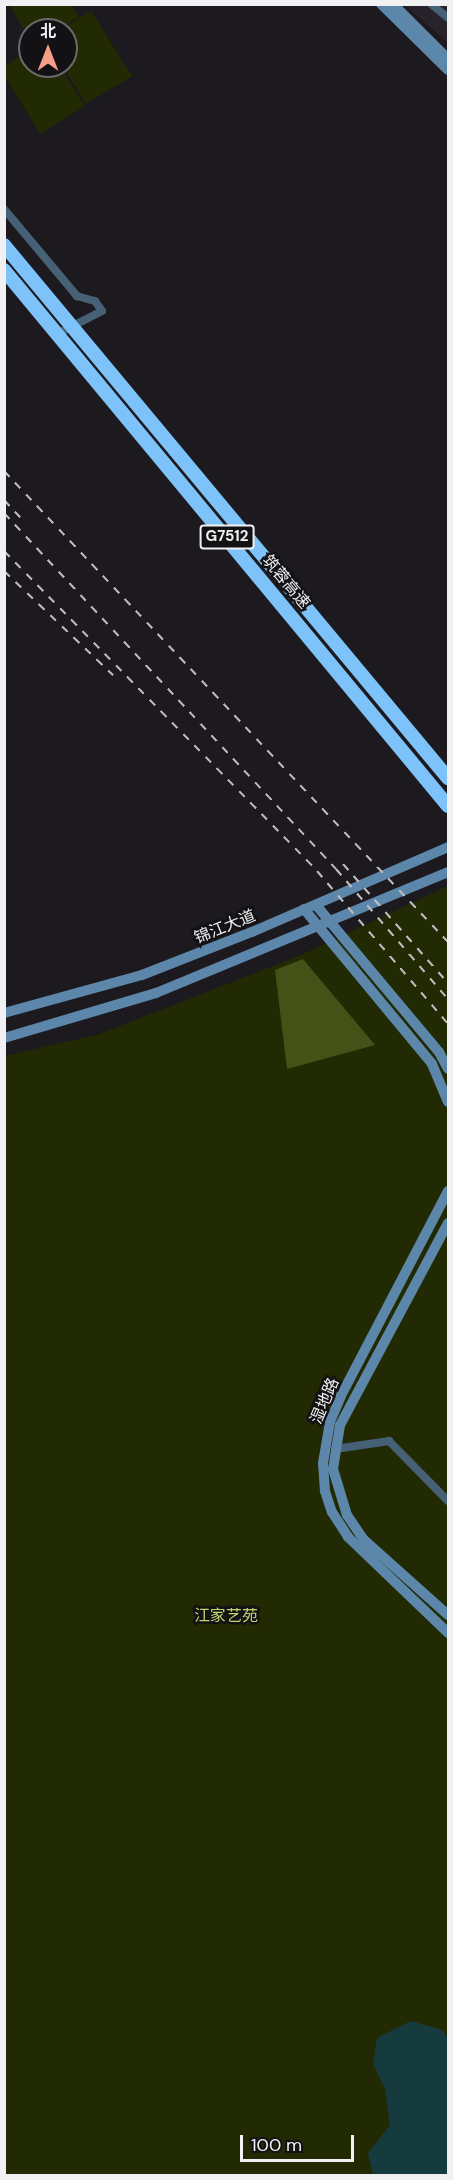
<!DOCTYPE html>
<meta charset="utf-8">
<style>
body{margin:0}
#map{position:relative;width:453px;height:2180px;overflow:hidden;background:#1c1a1e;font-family:"DM Sans","Noto Sans SC",sans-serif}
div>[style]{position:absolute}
.built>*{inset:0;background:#28232b}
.green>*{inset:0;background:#212a02}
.forest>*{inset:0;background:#445217}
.water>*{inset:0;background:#163b3e}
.street>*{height:8px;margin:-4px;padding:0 4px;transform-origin:4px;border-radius:4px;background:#466076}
.secondary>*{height:10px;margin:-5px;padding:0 5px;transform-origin:5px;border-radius:5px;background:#5c87aa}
.rail>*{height:2px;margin-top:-1px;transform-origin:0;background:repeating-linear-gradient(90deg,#bfbdc0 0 8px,transparent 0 16px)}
.highway-bridge>*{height:14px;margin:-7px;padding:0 7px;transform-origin:7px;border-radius:7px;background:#7dc2f8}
span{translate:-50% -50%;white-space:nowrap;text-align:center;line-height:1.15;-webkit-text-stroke:5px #131114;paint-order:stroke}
.shield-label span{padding:2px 4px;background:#131114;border:2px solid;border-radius:4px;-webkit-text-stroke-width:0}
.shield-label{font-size:15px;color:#f1f0f2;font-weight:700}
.street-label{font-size:16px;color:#f1f0f2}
.park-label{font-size:16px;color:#bbd66d}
.frame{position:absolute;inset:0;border:6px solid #f1f0f2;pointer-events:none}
.north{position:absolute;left:18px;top:18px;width:60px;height:60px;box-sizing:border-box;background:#131114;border:2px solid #6c6a6d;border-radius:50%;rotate:0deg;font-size:16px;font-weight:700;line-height:24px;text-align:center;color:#f1f0f2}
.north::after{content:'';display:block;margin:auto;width:21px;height:27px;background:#f49e87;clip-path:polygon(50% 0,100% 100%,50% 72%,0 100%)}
.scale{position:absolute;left:240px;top:2135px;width:114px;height:27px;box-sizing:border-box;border:3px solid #f1f0f2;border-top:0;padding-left:8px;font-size:18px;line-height:21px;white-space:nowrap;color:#f1f0f2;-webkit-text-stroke:4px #131114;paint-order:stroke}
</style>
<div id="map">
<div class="built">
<i style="clip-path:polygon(405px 5px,448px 5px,448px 43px)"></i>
</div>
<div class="green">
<i style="clip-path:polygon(9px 5px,71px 5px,79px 17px,57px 30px,30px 30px,30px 39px)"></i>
<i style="clip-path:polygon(91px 11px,132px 76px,86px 104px,63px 66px,66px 30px,60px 30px)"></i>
<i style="clip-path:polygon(30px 50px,30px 66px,60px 66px,85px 106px,40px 134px,5px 76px,5px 66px)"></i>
<i style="clip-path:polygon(448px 886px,448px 2175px,5px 2175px,4px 1056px,97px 1035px,301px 955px)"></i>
</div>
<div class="forest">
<i style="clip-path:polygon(303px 959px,375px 1045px,287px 1069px,275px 970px)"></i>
</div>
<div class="water">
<i style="clip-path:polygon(411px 2021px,442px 2030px,448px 2037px,448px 2175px,373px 2175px,368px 2153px,390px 2125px,385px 2089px,373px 2064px,377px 2038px)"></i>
</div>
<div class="street">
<i style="left:431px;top:4px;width:22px;rotate:39deg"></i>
<i style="left:4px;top:209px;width:114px;rotate:50deg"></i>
<i style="left:77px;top:296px;width:19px;rotate:16deg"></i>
<i style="left:95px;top:301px;width:12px;rotate:55deg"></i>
<i style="left:102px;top:311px;width:53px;rotate:152.9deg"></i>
<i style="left:335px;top:1449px;width:55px;rotate:-8.4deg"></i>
<i style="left:389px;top:1441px;width:84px;rotate:45.5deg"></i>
</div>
<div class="secondary">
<i style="left:381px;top:4px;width:94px;rotate:44.6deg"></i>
<i style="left:393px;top:4px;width:78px;rotate:45deg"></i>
<i style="left:316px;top:905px;width:192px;rotate:50.1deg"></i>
<i style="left:439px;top:1052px;width:19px;rotate:62deg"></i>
<i style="left:304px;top:909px;width:201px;rotate:50.4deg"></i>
<i style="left:432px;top:1064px;width:41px;rotate:67.2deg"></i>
<i style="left:4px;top:1013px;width:143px;rotate:-15.4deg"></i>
<i style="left:142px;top:975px;width:118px;rotate:-21.4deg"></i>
<i style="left:252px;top:932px;width:214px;rotate:-23.4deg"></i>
<i style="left:4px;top:1038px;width:159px;rotate:-16.5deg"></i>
<i style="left:156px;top:993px;width:316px;rotate:-22.5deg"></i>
<i style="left:448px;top:1191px;width:231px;rotate:117.6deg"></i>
<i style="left:341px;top:1396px;width:28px;rotate:113deg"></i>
<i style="left:330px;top:1422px;width:42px;rotate:99.7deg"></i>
<i style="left:323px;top:1463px;width:28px;rotate:86deg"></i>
<i style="left:325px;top:1491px;width:22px;rotate:72deg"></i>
<i style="left:332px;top:1512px;width:30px;rotate:57deg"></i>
<i style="left:348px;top:1537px;width:139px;rotate:43.8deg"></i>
<i style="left:448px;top:1223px;width:229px;rotate:118.1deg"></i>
<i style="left:340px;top:1425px;width:45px;rotate:99deg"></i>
<i style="left:333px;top:1469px;width:48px;rotate:73.1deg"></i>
<i style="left:347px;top:1515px;width:29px;rotate:56deg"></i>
<i style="left:363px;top:1539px;width:114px;rotate:41.8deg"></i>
</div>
<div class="rail">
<i style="left:4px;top:471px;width:647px;rotate:46.69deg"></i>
<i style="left:4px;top:500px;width:25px;rotate:47deg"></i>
<i style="left:4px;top:513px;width:487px;rotate:47deg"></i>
<i style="left:336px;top:869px;width:172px;rotate:49.3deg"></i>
<i style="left:4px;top:551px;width:448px;rotate:45.6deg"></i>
<i style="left:317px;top:871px;width:201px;rotate:49.4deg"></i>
<i style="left:4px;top:571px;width:151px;rotate:43.7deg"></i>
<i style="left:343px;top:864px;width:159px;rotate:48.6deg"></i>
</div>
<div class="highway-bridge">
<i style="left:4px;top:245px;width:694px;rotate:50.21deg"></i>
<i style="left:4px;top:270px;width:696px;rotate:50.36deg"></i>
</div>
<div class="shield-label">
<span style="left:227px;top:537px">G7512</span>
</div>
<div class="street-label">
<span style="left:286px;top:582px;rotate:50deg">筑蓉高速</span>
<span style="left:225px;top:927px;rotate:-22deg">锦江大道</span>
<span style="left:325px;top:1401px;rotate:-67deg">湿地路</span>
</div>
<div class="park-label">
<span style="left:226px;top:1616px">江家艺苑</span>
</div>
<div class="frame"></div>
<div class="north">北</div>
<div class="scale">100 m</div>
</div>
